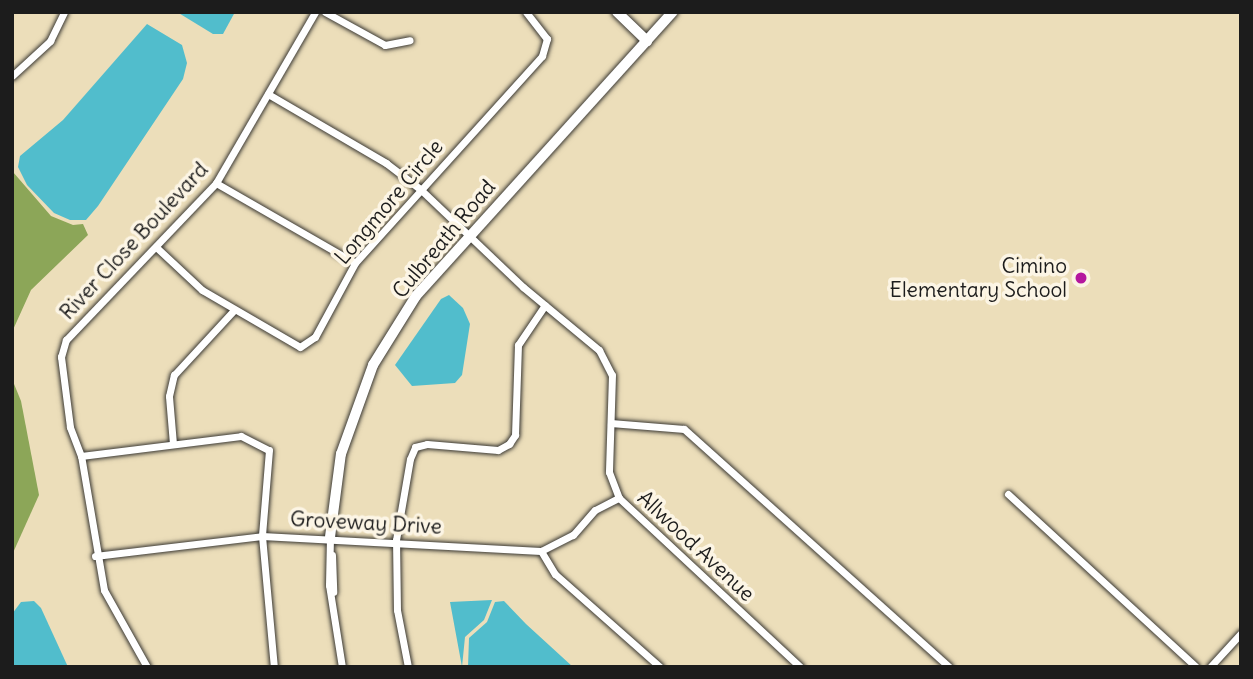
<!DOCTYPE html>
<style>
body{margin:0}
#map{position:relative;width:1253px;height:679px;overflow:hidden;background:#ecdeba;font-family:Delius,sans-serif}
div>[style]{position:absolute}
.forest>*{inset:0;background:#8ca658}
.water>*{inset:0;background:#51bdcc}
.roads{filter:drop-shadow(0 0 2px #3b3934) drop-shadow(0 0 2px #3b3934)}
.street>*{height:7px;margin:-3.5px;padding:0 3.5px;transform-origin:3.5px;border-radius:3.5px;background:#fff}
.secondary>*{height:10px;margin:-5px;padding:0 5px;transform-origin:5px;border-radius:5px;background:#fff}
.dots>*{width:19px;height:19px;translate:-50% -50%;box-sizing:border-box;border:4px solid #fcf5e5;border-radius:50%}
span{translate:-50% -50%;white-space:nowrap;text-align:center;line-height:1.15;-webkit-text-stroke:7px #fcf5e5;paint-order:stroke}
.street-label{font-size:21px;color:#1c1c1c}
.poi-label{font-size:21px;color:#1c1c1c}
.right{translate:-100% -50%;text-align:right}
.frame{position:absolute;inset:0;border:14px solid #1c1c1c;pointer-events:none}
</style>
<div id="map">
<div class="forest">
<i style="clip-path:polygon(13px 172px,51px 216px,73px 225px,83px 224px,88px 235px,31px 290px,12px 332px)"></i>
<i style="clip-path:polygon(12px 379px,21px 401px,39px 495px,12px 555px)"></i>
</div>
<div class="water">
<i style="clip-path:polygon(177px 12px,235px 12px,223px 34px,213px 34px)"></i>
<i style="clip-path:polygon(147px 24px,182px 45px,187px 63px,183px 79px,98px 206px,86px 220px,70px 220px,54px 213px,27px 185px,18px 167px,20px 156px,63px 120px)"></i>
<i style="clip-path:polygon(449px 295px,463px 308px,470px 324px,462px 375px,455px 383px,412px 386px,395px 365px,441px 299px)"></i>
<i style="clip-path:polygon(492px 600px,484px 620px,465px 637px,462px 667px,450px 602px)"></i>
<i style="clip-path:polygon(34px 601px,41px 608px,68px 667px,12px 667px,12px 614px,21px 602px)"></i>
<i style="clip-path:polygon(504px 601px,526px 624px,573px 667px,468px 667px,469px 638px,487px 622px,495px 602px)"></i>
</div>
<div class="roads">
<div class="street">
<i style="left:325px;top:12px;width:68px;rotate:28.8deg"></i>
<i style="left:385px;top:45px;width:25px;rotate:-11deg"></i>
<i style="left:12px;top:76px;width:52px;rotate:-42.6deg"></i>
<i style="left:50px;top:41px;width:32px;rotate:-64deg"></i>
<i style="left:268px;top:94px;width:137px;rotate:30.3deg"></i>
<i style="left:386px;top:163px;width:43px;rotate:37.4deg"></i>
<i style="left:420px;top:189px;width:142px;rotate:43.6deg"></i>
<i style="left:523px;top:287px;width:99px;rotate:39.7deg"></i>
<i style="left:599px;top:350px;width:28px;rotate:63deg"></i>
<i style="left:612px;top:375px;width:97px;rotate:91.8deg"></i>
<i style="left:609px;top:472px;width:28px;rotate:69deg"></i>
<i style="left:619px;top:498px;width:248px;rotate:43deg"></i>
<i style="left:216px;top:183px;width:160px;rotate:29.9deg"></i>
<i style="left:156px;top:247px;width:63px;rotate:43.1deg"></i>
<i style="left:202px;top:290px;width:113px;rotate:30.2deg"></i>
<i style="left:300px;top:347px;width:18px;rotate:-34deg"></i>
<i style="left:315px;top:337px;width:84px;rotate:-61.6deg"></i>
<i style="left:355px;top:263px;width:279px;rotate:-47.9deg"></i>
<i style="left:542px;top:56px;width:18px;rotate:-74deg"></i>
<i style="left:547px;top:39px;width:34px;rotate:-128deg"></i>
<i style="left:611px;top:423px;width:73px;rotate:4.7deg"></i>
<i style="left:684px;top:429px;width:356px;rotate:41.9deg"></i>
<i style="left:173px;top:444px;width:48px;rotate:-94.8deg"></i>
<i style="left:169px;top:396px;width:22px;rotate:-77deg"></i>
<i style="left:174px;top:375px;width:87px;rotate:-47.3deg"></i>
<i style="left:81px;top:456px;width:161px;rotate:-7.1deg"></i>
<i style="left:241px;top:436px;width:31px;rotate:27deg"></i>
<i style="left:269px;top:450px;width:86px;rotate:94.7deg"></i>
<i style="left:262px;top:536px;width:132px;rotate:84.8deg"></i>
<i style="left:1008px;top:494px;width:255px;rotate:42.6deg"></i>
<i style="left:330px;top:537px;width:48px;rotate:91.2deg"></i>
<i style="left:329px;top:585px;width:83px;rotate:81deg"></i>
<i style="left:541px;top:551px;width:27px;rotate:59deg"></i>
<i style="left:555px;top:574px;width:140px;rotate:41.5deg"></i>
<i style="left:332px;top:555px;width:37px;rotate:88deg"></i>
<i style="left:95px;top:556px;width:168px;rotate:-6.8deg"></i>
<i style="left:262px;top:536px;width:279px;rotate:3.1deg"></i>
<i style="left:541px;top:551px;width:36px;rotate:-27deg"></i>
<i style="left:573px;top:535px;width:33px;rotate:-49deg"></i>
<i style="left:595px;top:510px;width:27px;rotate:-27deg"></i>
<i style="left:147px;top:667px;width:88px;rotate:-119.2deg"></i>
<i style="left:104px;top:590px;width:136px;rotate:-99.7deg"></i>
<i style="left:81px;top:456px;width:31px;rotate:-111deg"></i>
<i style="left:70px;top:427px;width:71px;rotate:-97.3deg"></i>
<i style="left:61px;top:357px;width:18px;rotate:-74deg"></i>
<i style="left:66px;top:340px;width:217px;rotate:-46.3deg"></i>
<i style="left:216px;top:183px;width:198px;rotate:-59.9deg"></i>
<i style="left:408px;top:667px;width:58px;rotate:-100.9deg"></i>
<i style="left:397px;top:610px;width:70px;rotate:-90.8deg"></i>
<i style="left:396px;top:540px;width:82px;rotate:-80.2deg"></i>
<i style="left:410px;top:459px;width:13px;rotate:-67deg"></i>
<i style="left:415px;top:447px;width:12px;rotate:-14deg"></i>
<i style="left:427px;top:444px;width:71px;rotate:4.8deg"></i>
<i style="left:498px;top:450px;width:13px;rotate:-29deg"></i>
<i style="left:509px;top:444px;width:11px;rotate:-56deg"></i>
<i style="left:515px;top:435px;width:90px;rotate:-88.1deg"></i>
<i style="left:518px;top:345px;width:48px;rotate:-56deg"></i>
<i style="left:1210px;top:667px;width:46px;rotate:-47.6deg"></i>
</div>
<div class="secondary">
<i style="left:617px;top:12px;width:42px;rotate:44deg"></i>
<i style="left:330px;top:537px;width:84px;rotate:-82.5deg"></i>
<i style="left:341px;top:454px;width:95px;rotate:-70.2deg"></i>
<i style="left:373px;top:365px;width:81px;rotate:-58.1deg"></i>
<i style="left:416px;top:296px;width:383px;rotate:-47.9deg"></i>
</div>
</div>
<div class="dots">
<i style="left:1081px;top:278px;background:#b5179e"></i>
</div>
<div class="street-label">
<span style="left:389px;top:202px;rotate:-50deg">Longmore Circle</span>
<span style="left:444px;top:239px;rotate:-50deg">Culbreath Road</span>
<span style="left:134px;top:241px;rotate:-47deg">River Close Boulevard</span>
<span style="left:366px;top:523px;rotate:3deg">Groveway Drive</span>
<span style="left:696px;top:546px;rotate:43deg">Allwood Avenue</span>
</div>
<div class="poi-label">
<span class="right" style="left:1067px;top:278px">Cimino<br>Elementary School</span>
</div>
<div class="frame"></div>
</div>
